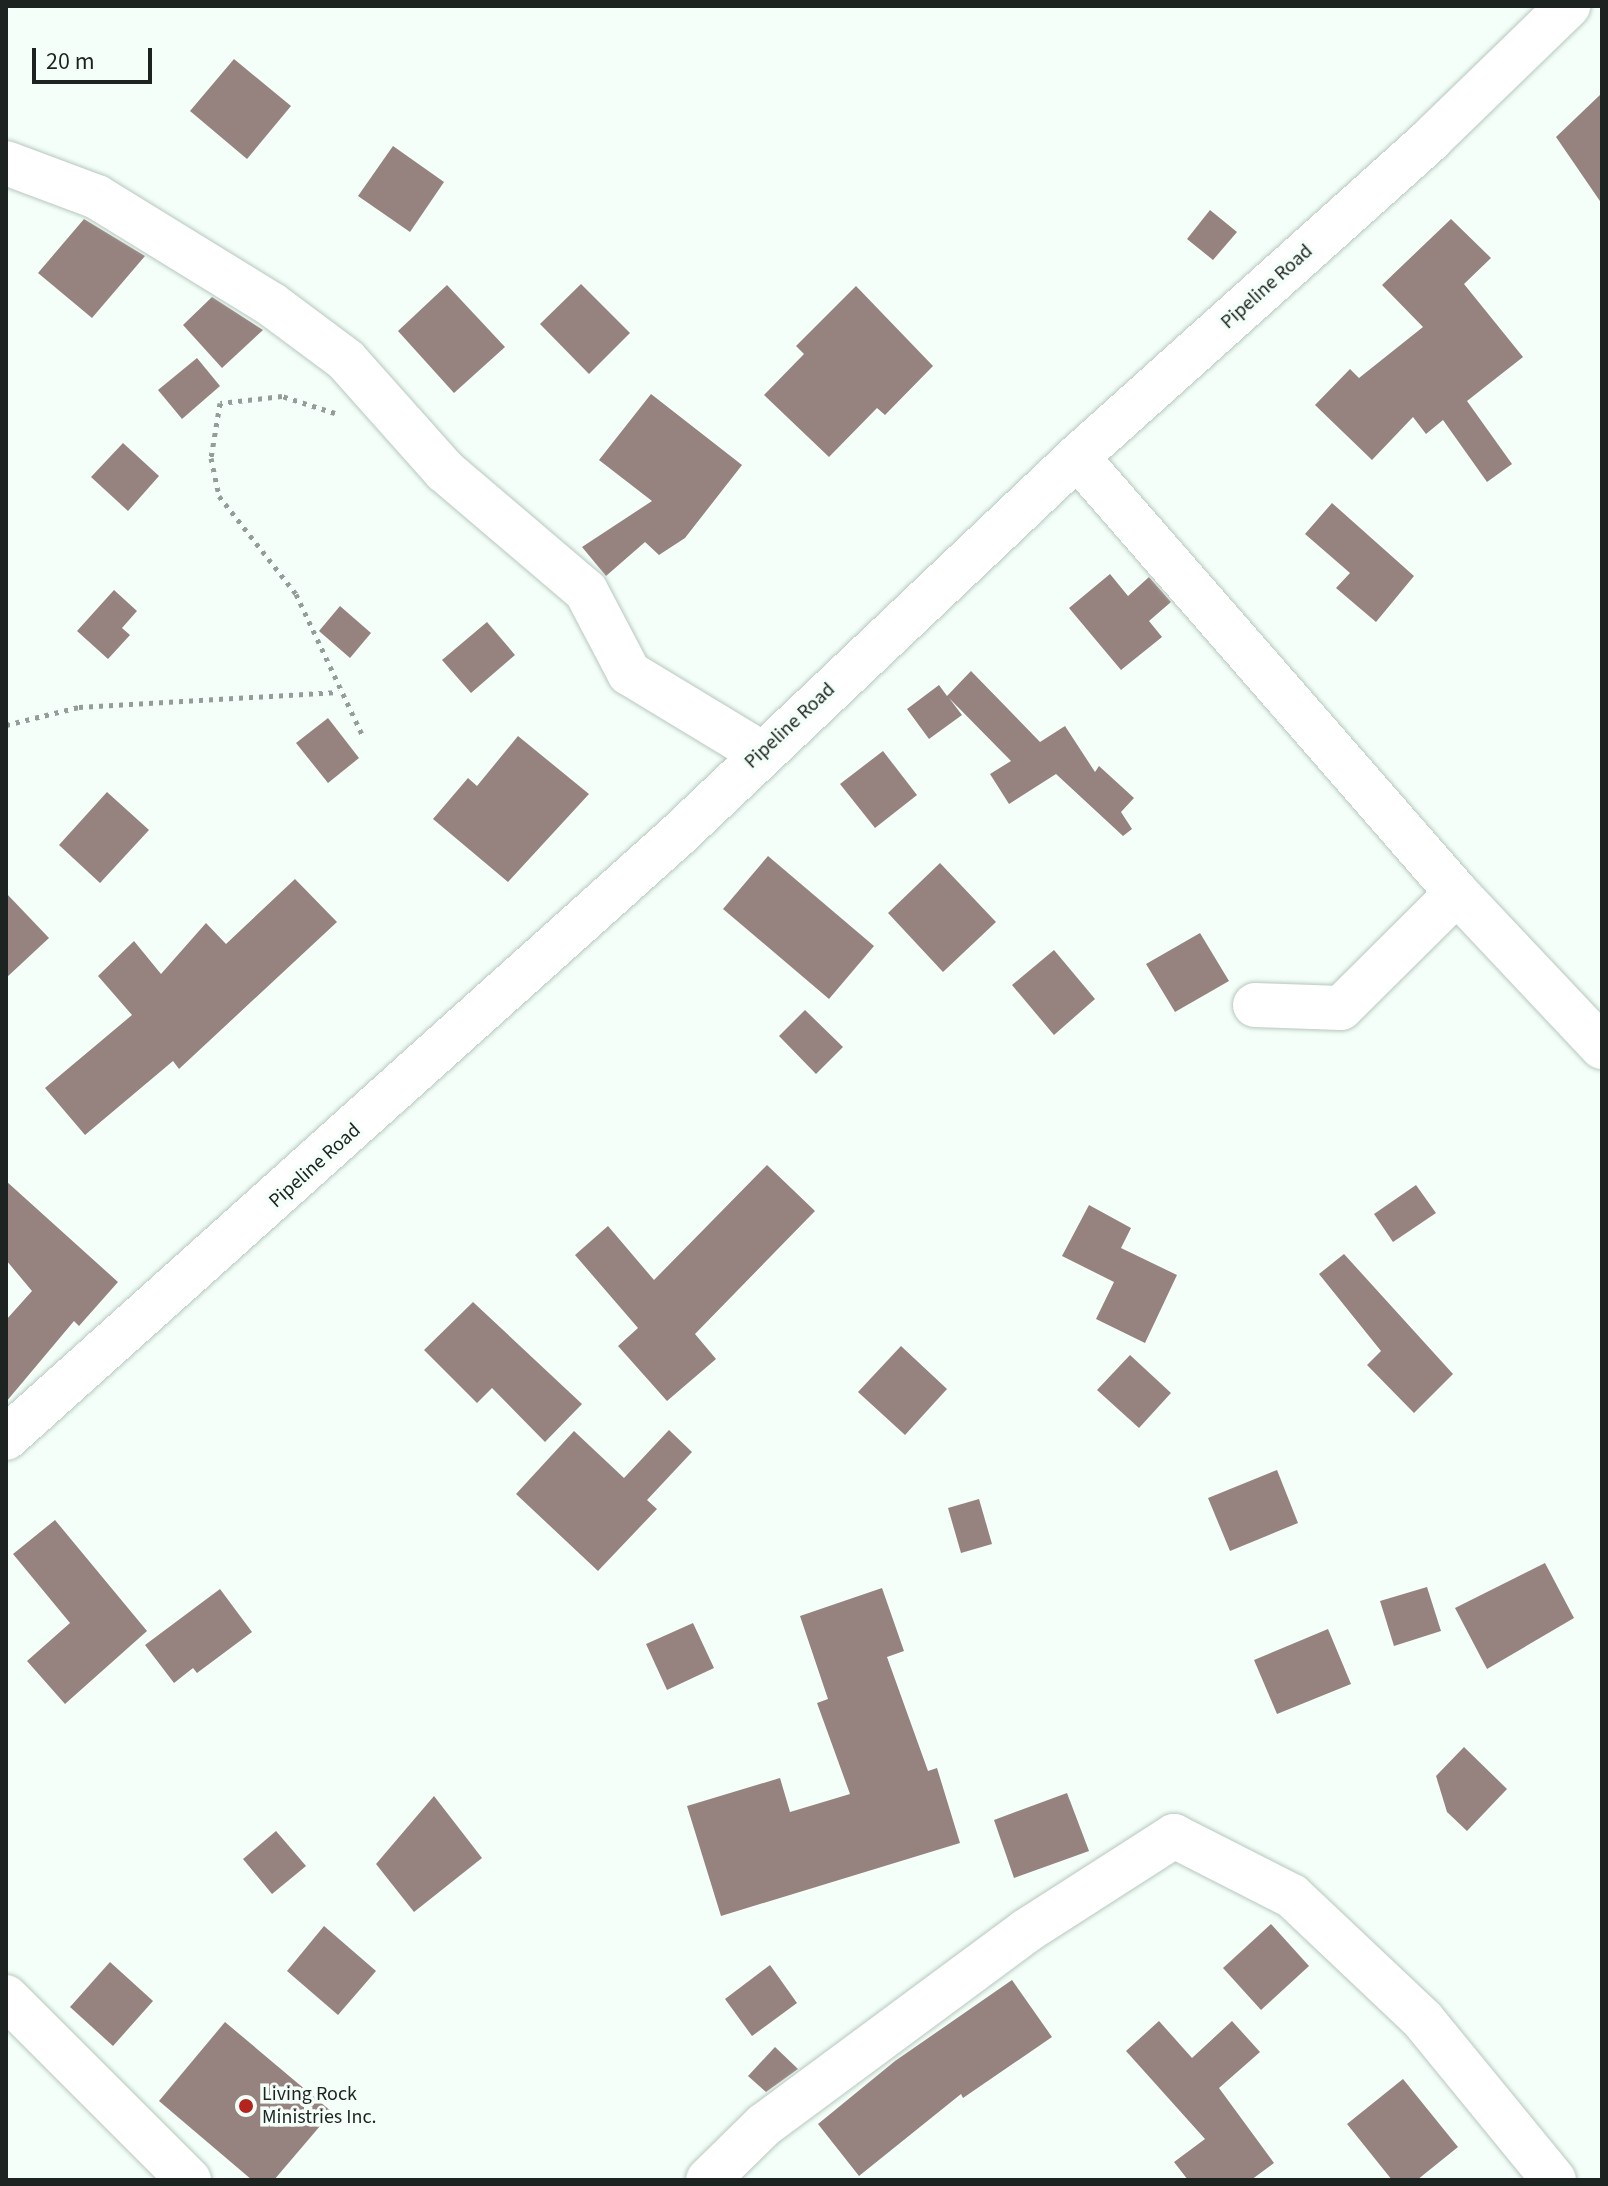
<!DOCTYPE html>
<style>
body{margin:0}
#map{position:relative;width:1608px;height:2186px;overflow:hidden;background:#f4fff9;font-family:"Source Sans 3",sans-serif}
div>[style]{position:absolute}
.building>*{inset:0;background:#968380}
.path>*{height:5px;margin-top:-2.5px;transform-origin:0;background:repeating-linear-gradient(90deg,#959d99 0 4px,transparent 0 10px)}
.roads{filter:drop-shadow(0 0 2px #b7c8be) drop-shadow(0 0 2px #b7c8be)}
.street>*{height:44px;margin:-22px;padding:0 22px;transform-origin:22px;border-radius:22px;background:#fff}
.secondary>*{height:44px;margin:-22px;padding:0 22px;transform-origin:22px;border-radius:22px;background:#fff}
.dots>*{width:22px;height:22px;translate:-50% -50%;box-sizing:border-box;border:4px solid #f4fff9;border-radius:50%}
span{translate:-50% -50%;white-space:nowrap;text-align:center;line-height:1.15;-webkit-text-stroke:7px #f4fff9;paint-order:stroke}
.street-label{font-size:20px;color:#1d2320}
.poi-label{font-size:20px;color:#1d2320}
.left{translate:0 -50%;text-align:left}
.frame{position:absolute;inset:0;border:8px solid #1d2320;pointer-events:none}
.scale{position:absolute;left:32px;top:48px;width:120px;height:36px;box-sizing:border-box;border:4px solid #1d2320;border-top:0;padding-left:10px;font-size:24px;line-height:28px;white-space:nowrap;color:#1d2320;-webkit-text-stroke:6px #f4fff9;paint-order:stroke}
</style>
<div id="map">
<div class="building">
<i style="clip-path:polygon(234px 59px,291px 106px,247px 159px,190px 111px)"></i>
<i style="clip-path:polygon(1602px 93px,1602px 204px,1556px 137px)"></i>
<i style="clip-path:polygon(393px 146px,444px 182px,410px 232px,358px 196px)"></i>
<i style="clip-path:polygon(1210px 210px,1237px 232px,1213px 260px,1187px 239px)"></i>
<i style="clip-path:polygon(84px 219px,145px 256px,92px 318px,38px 273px)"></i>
<i style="clip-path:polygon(1451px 219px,1491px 258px,1464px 284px,1523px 357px,1467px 401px,1512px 464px,1487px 482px,1443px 420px,1426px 434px,1413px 417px,1372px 460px,1315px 405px,1350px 369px,1359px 378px,1423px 327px,1382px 285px)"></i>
<i style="clip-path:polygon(581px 284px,630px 333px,589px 374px,540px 324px)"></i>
<i style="clip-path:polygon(447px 285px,505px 347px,454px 393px,398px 331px)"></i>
<i style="clip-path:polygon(856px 286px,933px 366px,885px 415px,877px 408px,829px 457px,764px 395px,804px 354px,796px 346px)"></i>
<i style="clip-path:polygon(212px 297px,263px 330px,222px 368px,183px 325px)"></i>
<i style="clip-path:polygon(197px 358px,220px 386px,182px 419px,158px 390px)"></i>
<i style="clip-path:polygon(651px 394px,742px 465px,685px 538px,659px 555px,645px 542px,606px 576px,582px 547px,652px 501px,599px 460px)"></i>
<i style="clip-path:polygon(123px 443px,159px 476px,128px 511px,91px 477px)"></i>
<i style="clip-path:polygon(1332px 503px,1414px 576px,1376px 622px,1336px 588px,1350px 573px,1305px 534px)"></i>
<i style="clip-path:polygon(1110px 574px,1128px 596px,1149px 577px,1171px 602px,1149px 621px,1162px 637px,1121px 670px,1069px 608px)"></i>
<i style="clip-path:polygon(114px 590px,137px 611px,122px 628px,130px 635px,108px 659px,77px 631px)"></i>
<i style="clip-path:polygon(340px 606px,371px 633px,350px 658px,319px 631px)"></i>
<i style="clip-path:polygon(487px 622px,515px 655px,471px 693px,442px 660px)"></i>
<i style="clip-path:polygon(971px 671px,1040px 742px,1065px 726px,1095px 772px,1099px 766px,1134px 798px,1121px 812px,1132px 829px,1123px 836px,1056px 774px,1009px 804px,990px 774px,1011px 761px,949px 698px,962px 715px,929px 739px,907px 709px,939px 685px,947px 696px)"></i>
<i style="clip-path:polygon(328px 718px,359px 758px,328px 783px,296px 743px)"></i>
<i style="clip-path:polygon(518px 736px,589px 794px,508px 882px,433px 819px,468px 778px,477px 786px)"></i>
<i style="clip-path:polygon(883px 751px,917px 795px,875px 828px,840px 784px)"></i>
<i style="clip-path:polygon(107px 792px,149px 830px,100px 883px,59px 845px)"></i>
<i style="clip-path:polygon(768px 856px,874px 946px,829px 999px,723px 909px)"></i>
<i style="clip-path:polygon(940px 863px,996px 922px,943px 972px,888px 913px)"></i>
<i style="clip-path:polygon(295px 879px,337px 922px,179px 1069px,173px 1061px,85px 1135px,45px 1088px,132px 1015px,98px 976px,134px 941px,161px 974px,206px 923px,226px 944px)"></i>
<i style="clip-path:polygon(6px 893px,49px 938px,6px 978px)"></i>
<i style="clip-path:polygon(1200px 933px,1229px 981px,1175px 1012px,1146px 964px)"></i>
<i style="clip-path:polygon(1054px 950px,1095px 999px,1054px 1035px,1012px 985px)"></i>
<i style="clip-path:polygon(805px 1010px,843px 1047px,816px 1074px,779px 1036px)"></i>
<i style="clip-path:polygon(767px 1165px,815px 1211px,695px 1334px,716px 1359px,667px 1401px,618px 1346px,638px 1328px,575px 1255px,608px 1226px,654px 1280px)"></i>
<i style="clip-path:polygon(6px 1181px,118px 1282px,79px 1326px,74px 1321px,6px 1402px,6px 1320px,32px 1291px,6px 1260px)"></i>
<i style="clip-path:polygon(1416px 1185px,1436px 1213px,1393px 1242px,1374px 1214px)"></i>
<i style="clip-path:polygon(1089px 1205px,1131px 1228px,1121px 1248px,1177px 1275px,1145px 1343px,1096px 1319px,1114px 1282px,1062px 1256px)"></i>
<i style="clip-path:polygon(1344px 1254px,1453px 1374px,1414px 1413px,1367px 1365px,1381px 1351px,1319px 1274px)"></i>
<i style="clip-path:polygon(473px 1302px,582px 1404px,545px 1442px,492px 1388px,477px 1403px,424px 1350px)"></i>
<i style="clip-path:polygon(901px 1346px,947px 1389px,905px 1435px,858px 1392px)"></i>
<i style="clip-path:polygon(1130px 1355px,1171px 1393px,1139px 1428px,1097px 1390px)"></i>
<i style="clip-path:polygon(669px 1430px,692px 1452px,647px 1500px,657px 1509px,598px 1571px,516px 1494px,574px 1431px,624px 1478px)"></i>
<i style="clip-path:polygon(1277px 1470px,1298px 1523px,1230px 1551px,1208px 1498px)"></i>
<i style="clip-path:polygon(979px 1499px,992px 1544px,961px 1553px,948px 1508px)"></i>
<i style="clip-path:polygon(55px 1520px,147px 1631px,65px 1704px,27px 1661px,70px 1623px,13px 1554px)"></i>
<i style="clip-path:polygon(1545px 1563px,1574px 1618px,1487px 1669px,1455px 1608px)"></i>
<i style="clip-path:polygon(1427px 1587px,1441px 1631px,1394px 1646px,1380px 1601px)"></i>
<i style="clip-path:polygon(882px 1588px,904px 1651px,887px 1657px,928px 1771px,937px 1768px,960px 1843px,721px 1916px,687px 1806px,780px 1778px,790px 1812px,850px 1794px,817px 1703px,828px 1699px,800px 1616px)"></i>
<i style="clip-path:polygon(220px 1589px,252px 1632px,197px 1673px,193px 1668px,174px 1683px,145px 1645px)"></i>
<i style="clip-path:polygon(693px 1623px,714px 1668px,667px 1690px,646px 1644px)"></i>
<i style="clip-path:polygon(1328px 1629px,1351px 1684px,1277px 1714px,1254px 1660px)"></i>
<i style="clip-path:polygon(1464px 1747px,1507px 1789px,1467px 1831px,1447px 1812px,1436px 1776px)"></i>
<i style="clip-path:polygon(1067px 1793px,1089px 1851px,1014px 1878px,994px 1820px)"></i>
<i style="clip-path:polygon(434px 1796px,482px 1858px,414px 1912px,376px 1864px)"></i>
<i style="clip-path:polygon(276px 1831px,306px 1866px,272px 1894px,243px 1859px)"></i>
<i style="clip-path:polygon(1271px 1924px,1309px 1966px,1261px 2010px,1223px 1968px)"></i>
<i style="clip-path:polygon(324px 1926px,376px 1971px,338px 2015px,287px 1971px)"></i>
<i style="clip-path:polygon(110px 1962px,153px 2001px,113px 2046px,70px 2007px)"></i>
<i style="clip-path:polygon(770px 1965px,797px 2003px,752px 2036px,725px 1999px)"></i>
<i style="clip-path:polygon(1012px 1980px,1052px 2037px,963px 2098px,961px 2094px,859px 2176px,818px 2124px,895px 2061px)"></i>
<i style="clip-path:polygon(1159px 2021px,1192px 2058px,1232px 2021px,1260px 2052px,1219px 2088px,1274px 2163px,1251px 2180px,1188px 2180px,1174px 2162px,1205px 2139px,1126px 2051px)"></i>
<i style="clip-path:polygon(225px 2022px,332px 2112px,274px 2180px,252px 2180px,159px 2101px)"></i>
<i style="clip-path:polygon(775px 2047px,798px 2069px,766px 2092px,748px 2076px)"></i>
<i style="clip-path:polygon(1403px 2079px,1458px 2147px,1417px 2180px,1392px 2180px,1347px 2124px)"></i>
</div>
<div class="path">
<i style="left:335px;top:413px;width:56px;rotate:-162.2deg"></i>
<i style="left:282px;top:396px;width:62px;rotate:173.6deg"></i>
<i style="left:220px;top:403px;width:56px;rotate:99.3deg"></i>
<i style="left:211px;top:458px;width:39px;rotate:78deg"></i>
<i style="left:219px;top:496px;width:125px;rotate:51.8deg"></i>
<i style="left:296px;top:594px;width:155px;rotate:64.8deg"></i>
<i style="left:6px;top:725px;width:75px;rotate:-13.9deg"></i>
<i style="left:79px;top:707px;width:260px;rotate:-3.3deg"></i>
</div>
<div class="roads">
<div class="street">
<i style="left:6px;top:163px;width:97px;rotate:20.5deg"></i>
<i style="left:97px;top:197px;width:204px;rotate:31.6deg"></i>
<i style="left:271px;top:304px;width:94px;rotate:36.7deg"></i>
<i style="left:346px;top:360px;width:149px;rotate:48.3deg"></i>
<i style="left:445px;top:471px;width:185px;rotate:40.4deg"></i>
<i style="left:586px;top:591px;width:93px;rotate:62.3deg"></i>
<i style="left:629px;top:673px;width:154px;rotate:31.2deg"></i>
<i style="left:1077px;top:457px;width:578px;rotate:48.93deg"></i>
<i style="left:1457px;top:893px;width:212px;rotate:46.7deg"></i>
<i style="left:1255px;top:1005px;width:86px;rotate:2deg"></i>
<i style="left:1341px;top:1008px;width:163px;rotate:-44.8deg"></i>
<i style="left:6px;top:1997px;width:259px;rotate:45deg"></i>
<i style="left:708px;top:2180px;width:78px;rotate:-44.5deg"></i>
<i style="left:764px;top:2125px;width:326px;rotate:-36.5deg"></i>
<i style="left:1026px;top:1931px;width:176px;rotate:-32.7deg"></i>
<i style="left:1174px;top:1836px;width:132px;rotate:27deg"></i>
<i style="left:1292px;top:1896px;width:180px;rotate:43.4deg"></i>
<i style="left:1423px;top:2020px;width:207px;rotate:50.7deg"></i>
</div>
<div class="secondary">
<i style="left:6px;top:1438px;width:903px;rotate:-41.9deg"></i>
<i style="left:678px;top:835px;width:550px;rotate:-43.45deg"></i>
<i style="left:1077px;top:457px;width:477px;rotate:-41.9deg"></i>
<i style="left:1432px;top:138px;width:190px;rotate:-44.1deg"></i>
</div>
</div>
<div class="dots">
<i style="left:246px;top:2106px;background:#b3241f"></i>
</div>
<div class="street-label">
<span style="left:1267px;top:287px;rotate:-42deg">Pipeline Road</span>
<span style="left:790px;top:726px;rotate:-43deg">Pipeline Road</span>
<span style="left:315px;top:1166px;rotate:-42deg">Pipeline Road</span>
</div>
<div class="poi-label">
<span class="left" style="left:262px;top:2106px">Living Rock<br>Ministries Inc.</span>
</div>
<div class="frame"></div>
<div class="scale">20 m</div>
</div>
